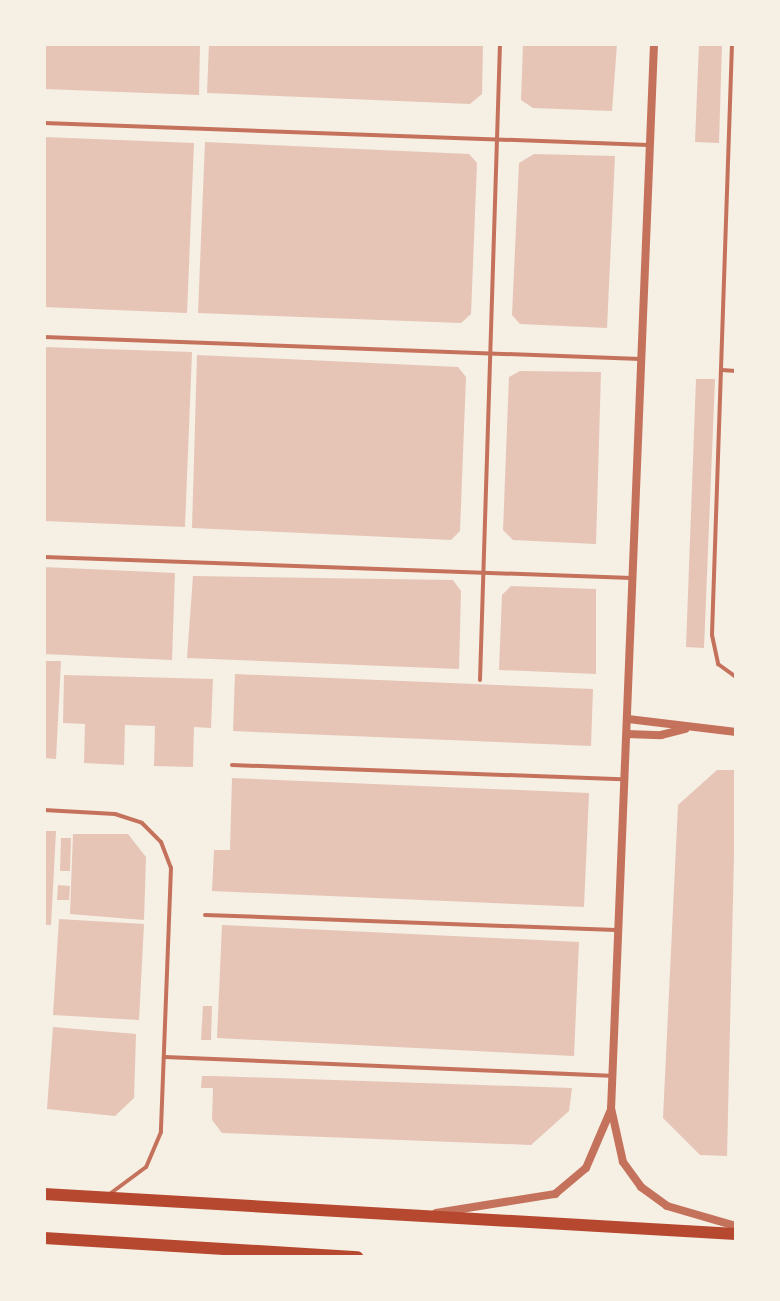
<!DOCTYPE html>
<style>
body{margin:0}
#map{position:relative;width:780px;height:1301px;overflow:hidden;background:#f6efe4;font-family:"IBM Plex Serif",serif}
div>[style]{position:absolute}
.building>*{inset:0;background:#e6c5b7}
.service>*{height:4px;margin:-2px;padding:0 2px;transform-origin:2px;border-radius:2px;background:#c5725c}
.minor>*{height:8px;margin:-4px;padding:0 4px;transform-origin:4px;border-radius:4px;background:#c5725c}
.secondary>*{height:12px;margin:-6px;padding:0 6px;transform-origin:6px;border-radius:6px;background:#b5482f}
span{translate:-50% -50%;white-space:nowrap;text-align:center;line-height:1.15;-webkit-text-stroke:8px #f6efe4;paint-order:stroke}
.frame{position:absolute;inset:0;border:46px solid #f6efe4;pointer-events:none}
</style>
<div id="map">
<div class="building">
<i style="clip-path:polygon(44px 44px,200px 44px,199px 95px,44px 89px)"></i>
<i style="clip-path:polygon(209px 44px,483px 44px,482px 94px,470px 104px,207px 93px)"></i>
<i style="clip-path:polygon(523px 44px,617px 44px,612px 111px,533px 108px,521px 100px)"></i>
<i style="clip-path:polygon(699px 44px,722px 44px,719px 143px,695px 142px)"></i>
<i style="clip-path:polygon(44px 137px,194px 143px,187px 313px,44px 307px)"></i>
<i style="clip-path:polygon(205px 142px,469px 154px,477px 163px,471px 314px,461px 323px,198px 313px)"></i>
<i style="clip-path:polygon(534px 154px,615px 156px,607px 328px,520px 324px,512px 315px,519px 163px)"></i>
<i style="clip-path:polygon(44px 347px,192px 352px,185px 527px,44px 521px)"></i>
<i style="clip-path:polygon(197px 355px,458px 367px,466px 377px,460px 531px,451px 540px,192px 528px)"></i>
<i style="clip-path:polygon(520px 371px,601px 372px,596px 544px,513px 540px,503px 530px,509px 377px)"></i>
<i style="clip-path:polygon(696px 379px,715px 379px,704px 648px,686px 647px)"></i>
<i style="clip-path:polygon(44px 567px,175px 573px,172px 660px,44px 654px)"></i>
<i style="clip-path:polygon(193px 576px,453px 580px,461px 591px,459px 669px,187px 658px)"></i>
<i style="clip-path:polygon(511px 586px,596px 589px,596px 674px,499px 670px,502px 595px)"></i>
<i style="clip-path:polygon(44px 661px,61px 661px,56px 759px,44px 758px)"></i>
<i style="clip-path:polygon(235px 674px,593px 689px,591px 746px,233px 731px)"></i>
<i style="clip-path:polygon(64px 675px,213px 679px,211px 728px,194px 727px,193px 767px,154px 766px,155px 726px,125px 725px,124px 765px,84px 763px,85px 724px,63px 723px)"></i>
<i style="clip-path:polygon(717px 770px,736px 770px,727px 1156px,700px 1155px,663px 1118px,678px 805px)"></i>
<i style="clip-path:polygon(232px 778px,589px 793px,584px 907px,212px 891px,214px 850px,230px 850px)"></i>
<i style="clip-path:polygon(44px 831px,56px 831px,51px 925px,44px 925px)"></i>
<i style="clip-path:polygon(73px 834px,128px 834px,146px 857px,144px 920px,70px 914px)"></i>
<i style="clip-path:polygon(61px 838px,71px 838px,70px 871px,60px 871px)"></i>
<i style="clip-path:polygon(58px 885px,70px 886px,69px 900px,57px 900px)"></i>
<i style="clip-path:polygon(59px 919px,144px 924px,139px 1020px,53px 1015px)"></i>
<i style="clip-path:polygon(222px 925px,579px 942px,574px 1056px,217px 1038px)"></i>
<i style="clip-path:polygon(203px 1006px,212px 1006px,211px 1040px,201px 1040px)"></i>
<i style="clip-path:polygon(53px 1027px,136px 1034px,134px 1098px,115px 1116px,47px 1109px)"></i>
<i style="clip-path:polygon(202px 1076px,213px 1076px,572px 1088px,569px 1111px,531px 1145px,222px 1133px,212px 1120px,213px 1088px,201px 1088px)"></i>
</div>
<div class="service">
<i style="left:732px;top:44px;width:591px;rotate:91.94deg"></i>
<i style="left:712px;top:635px;width:30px;rotate:78deg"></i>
<i style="left:718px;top:664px;width:22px;rotate:36deg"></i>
<i style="left:44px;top:123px;width:605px;rotate:2.08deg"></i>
<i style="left:44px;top:337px;width:597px;rotate:2.11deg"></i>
<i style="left:722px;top:370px;width:14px;rotate:4deg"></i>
<i style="left:44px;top:557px;width:588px;rotate:2.05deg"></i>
<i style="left:480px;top:680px;width:636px;rotate:-88.2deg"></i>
<i style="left:232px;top:765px;width:390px;rotate:2.1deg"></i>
<i style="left:44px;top:810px;width:71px;rotate:3.2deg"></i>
<i style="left:115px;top:814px;width:28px;rotate:18deg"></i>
<i style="left:142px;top:823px;width:27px;rotate:45deg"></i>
<i style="left:161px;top:842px;width:28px;rotate:69deg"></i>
<i style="left:171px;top:868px;width:264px;rotate:92.2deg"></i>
<i style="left:161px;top:1132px;width:38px;rotate:113deg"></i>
<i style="left:146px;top:1167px;width:44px;rotate:143.4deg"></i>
<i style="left:205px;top:915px;width:411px;rotate:2.1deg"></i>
<i style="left:165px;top:1057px;width:445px;rotate:2.4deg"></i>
</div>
<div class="minor">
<i style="left:654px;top:44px;width:1065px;rotate:92.31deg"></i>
<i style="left:611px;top:1108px;width:55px;rotate:77.5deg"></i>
<i style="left:623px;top:1162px;width:31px;rotate:54deg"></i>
<i style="left:641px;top:1187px;width:32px;rotate:36deg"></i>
<i style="left:667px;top:1206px;width:72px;rotate:16.2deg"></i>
<i style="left:628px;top:719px;width:109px;rotate:6.9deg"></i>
<i style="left:627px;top:734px;width:34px;rotate:2deg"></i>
<i style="left:661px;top:735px;width:25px;rotate:-14deg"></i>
<i style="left:436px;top:1213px;width:121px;rotate:-9.1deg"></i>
<i style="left:555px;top:1194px;width:40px;rotate:-40deg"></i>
<i style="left:586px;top:1168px;width:61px;rotate:-66.8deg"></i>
</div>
<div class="secondary">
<i style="left:44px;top:1194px;width:693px;rotate:3.31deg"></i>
<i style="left:44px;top:1238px;width:314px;rotate:3.5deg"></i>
</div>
<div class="frame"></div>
</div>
